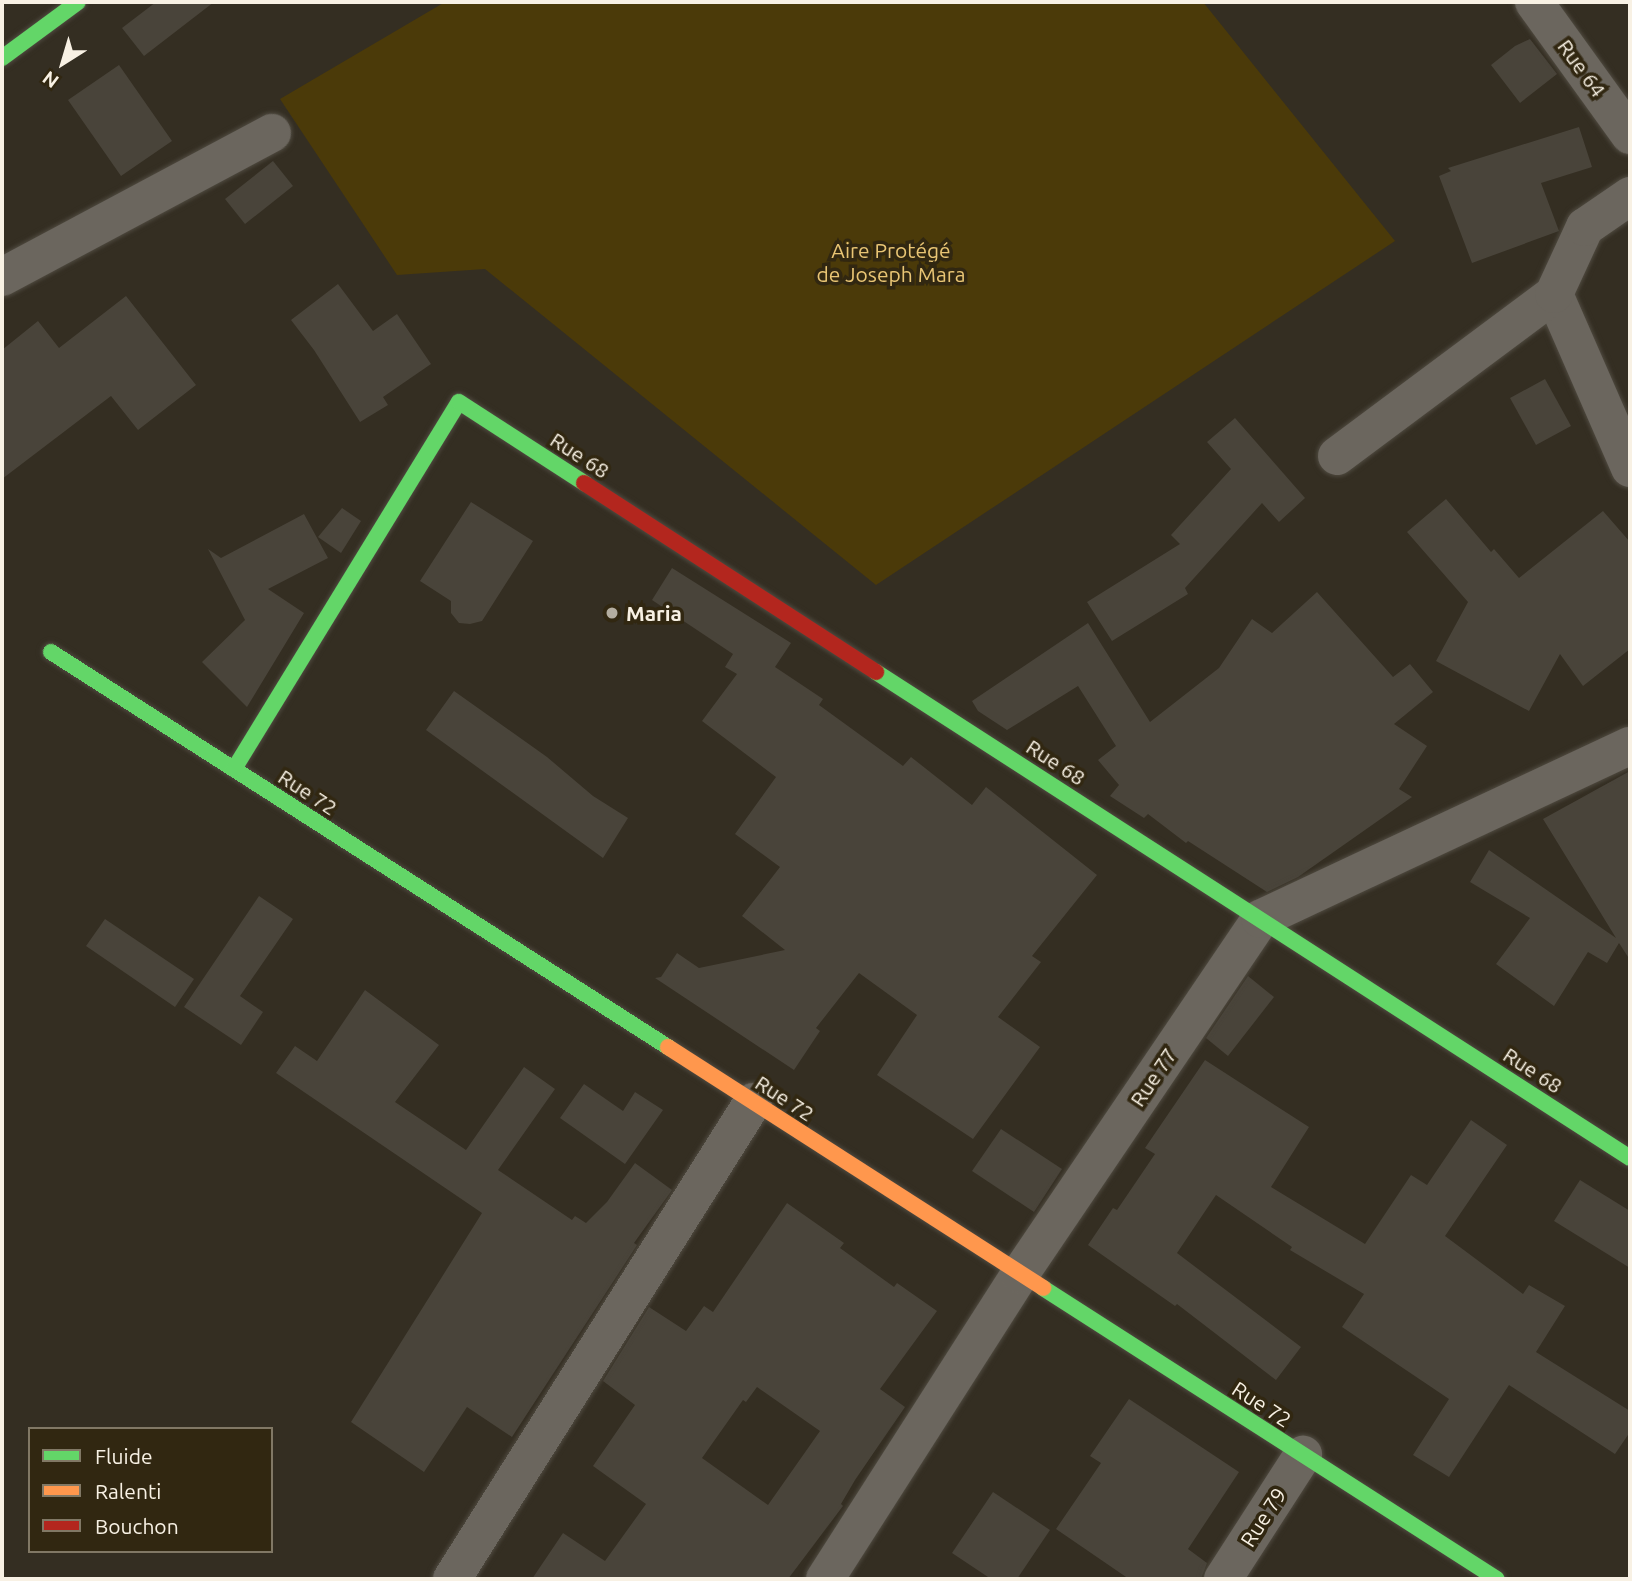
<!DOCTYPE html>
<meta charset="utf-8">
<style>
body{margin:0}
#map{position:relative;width:1632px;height:1581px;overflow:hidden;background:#342e22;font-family:Ubuntu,sans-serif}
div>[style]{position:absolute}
.green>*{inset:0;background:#4b3a09}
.building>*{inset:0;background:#49443a}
.roads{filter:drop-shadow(0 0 2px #4f4a40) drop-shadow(0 0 2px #4f4a40)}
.street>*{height:38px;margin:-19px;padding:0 19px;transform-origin:19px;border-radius:19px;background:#6b665e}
.fast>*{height:16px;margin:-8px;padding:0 8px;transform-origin:8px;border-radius:8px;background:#63d668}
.slow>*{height:16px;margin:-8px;padding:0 8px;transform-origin:8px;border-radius:8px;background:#ff974d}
.jam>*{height:16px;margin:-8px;padding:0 8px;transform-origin:8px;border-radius:8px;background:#b3261e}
.dots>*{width:19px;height:19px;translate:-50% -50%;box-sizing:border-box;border:4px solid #312711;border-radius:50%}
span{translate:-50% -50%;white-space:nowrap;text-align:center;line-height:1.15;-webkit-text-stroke:7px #312711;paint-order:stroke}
.street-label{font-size:21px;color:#f8f1e4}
.park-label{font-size:21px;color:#e9c574}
.poi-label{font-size:21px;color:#f8f1e4;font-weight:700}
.left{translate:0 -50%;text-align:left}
.frame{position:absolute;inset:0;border:4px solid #f8f1e4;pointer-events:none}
.legend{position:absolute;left:28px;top:1427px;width:245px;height:126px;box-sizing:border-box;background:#312711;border:2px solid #817865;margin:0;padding:9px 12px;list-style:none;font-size:21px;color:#f8f1e4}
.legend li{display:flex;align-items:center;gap:14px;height:35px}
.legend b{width:35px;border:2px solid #817865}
.north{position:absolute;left:28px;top:28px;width:70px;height:70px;-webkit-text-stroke:5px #312711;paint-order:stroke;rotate:217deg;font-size:19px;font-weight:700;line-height:28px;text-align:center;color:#f8f1e4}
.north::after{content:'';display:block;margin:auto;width:24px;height:32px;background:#f8f1e4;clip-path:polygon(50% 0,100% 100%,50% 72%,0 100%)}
</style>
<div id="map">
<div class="green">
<i style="clip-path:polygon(445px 2px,1203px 2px,1395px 241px,876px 585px,485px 269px,397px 275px,280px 99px)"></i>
</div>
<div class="building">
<i style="clip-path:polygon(156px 2px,214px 2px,144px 56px,122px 28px)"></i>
<i style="clip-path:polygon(1530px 39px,1557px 74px,1520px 103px,1491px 65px,1515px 46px)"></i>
<i style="clip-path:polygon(119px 65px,172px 141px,121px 176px,68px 100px)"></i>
<i style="clip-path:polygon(1579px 127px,1592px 167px,1541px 183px,1559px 231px,1472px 263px,1439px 176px,1451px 171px,1448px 168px)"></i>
<i style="clip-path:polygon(273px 161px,293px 186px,245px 224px,225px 199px)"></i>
<i style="clip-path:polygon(338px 284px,373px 331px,397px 314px,431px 364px,383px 397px,388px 405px,360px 422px,314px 350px,291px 320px)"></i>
<i style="clip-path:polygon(126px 296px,196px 385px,138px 430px,111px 396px,2px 479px,2px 350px,38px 321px,59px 348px)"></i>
<i style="clip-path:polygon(1545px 379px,1571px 426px,1536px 445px,1510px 398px)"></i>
<i style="clip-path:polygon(1235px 418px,1305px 498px,1279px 522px,1262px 503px,1185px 588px,1188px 594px,1112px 641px,1087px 602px,1180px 544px,1171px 535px,1231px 469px,1207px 442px)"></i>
<i style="clip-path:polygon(1446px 499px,1491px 552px,1494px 549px,1519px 578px,1603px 511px,1630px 542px,1630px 649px,1583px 686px,1560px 654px,1529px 711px,1436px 661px,1468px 602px,1407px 532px)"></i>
<i style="clip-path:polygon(471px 502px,533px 541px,482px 621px,470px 624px,459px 623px,451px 613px,451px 601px,420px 581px)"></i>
<i style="clip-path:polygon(342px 508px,361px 521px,341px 553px,318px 537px)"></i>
<i style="clip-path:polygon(304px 514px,328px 558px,268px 589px,304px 613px,247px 707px,202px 662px,245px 620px,208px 549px,221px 558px)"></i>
<i style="clip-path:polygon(672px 568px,791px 643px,775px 667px,823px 699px,819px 705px,903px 766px,911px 757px,972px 805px,986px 787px,1097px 875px,1032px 956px,1041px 962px,998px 1017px,1040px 1047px,973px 1139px,877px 1075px,917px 1015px,859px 973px,816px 1028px,820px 1031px,794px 1070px,655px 978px,661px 977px,677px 953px,699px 968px,785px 950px,742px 916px,780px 867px,735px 834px,776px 777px,702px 721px,737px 674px,725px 667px,733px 654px,652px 600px)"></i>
<i style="clip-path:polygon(1317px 592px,1393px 677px,1410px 664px,1433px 692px,1394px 724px,1427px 746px,1399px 789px,1412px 797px,1298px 877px,1267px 892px,1188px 841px,1186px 843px,1148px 814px,1144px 818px,1110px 796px,1119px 785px,1098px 760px,1116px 746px,1078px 686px,1007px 730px,978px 711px,972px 701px,1088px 623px,1150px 722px,1219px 668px,1252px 619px,1272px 633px)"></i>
<i style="clip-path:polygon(454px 691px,547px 757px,593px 796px,628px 818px,603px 858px,426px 730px)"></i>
<i style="clip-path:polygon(1630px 771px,1630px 960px,1619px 943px,1607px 963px,1588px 952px,1554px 1006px,1496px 964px,1530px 918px,1470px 882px,1489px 850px,1616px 938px,1543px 819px)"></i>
<i style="clip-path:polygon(259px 896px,293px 919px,240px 996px,263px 1012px,241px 1045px,184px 1007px)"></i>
<i style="clip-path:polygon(105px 919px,194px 979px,175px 1007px,86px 946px)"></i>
<i style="clip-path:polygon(1248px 976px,1274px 997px,1228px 1056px,1206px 1038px)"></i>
<i style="clip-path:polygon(365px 990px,439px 1045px,395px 1102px,466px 1150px,524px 1067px,555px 1089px,498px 1170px,572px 1220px,575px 1216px,586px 1223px,607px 1202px,635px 1163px,672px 1190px,634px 1243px,637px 1245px,512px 1437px,467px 1407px,424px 1472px,351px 1422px,482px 1213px,276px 1073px,295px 1046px,317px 1061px)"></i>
<i style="clip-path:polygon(1205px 1060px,1309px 1127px,1271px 1187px,1365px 1244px,1411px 1175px,1427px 1185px,1471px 1120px,1507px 1145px,1445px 1236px,1523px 1294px,1529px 1285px,1565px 1306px,1536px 1352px,1630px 1411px,1630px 1432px,1615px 1454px,1509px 1385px,1449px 1477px,1413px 1455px,1449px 1399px,1342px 1327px,1364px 1294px,1290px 1250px,1292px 1247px,1216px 1195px,1177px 1253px,1301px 1347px,1276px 1380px,1177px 1304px,1175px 1306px,1088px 1245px,1113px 1208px,1117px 1210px,1155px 1154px,1145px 1148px)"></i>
<i style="clip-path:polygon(584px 1084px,623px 1111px,635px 1092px,663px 1110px,625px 1164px,560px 1118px)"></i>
<i style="clip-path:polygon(1001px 1129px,1062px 1169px,1034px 1212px,972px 1171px)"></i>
<i style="clip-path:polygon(1580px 1180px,1630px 1211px,1630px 1268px,1554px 1221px)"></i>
<i style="clip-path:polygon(evenodd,787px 1203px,844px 1243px,840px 1248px,894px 1287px,897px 1283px,937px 1311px,880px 1389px,905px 1407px,855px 1480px,841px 1504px,843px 1506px,788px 1579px,532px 1579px,563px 1533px,605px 1561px,646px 1504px,593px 1466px,635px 1405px,603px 1381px,649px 1307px,686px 1331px,704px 1306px,713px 1312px,787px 1203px,757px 1387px,820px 1431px,768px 1505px,702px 1458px,743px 1400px,746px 1402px,757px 1387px)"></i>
<i style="clip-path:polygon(1129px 1399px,1239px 1472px,1188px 1549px,1207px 1563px,1201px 1579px,1129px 1579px,1056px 1529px,1101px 1463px,1090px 1456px)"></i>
<i style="clip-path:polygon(993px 1492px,1050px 1530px,1017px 1579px,991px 1579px,952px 1553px)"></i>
</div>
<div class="roads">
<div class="street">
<i style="left:1534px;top:2px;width:164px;rotate:54.2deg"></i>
<i style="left:2px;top:277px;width:306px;rotate:-28.1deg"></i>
<i style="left:1554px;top:294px;width:190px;rotate:66.4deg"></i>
<i style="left:1337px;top:456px;width:271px;rotate:-36.7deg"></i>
<i style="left:1554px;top:294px;width:74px;rotate:-65.2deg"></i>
<i style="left:1585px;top:227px;width:55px;rotate:-34.6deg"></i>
<i style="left:452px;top:1579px;width:564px;rotate:-57.75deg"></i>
<i style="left:825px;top:1579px;width:362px;rotate:-57.4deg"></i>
<i style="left:1020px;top:1274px;width:429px;rotate:-55.9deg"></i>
<i style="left:1260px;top:919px;width:408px;rotate:-25.1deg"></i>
<i style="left:1223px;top:1579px;width:148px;rotate:-57.2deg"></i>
</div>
<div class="fast">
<i style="left:2px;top:58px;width:94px;rotate:-36.4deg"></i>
<i style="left:51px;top:652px;width:733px;rotate:32.63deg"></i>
<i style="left:876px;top:672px;width:897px;rotate:32.8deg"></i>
<i style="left:234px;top:769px;width:430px;rotate:-58.5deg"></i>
<i style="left:459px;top:402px;width:149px;rotate:32.9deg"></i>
<i style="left:1043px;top:1288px;width:539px;rotate:32.66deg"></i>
</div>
<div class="slow">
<i style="left:668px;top:1047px;width:446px;rotate:32.7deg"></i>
</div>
<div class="jam">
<i style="left:584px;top:483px;width:348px;rotate:32.9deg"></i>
</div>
</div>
<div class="dots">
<i style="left:612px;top:613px;background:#b3ada0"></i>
</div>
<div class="street-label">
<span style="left:1582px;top:68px;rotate:54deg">Rue 64</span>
<span style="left:580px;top:455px;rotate:33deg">Rue 68</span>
<span style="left:1056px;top:762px;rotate:33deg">Rue 68</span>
<span style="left:308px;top:792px;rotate:33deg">Rue 72</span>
<span style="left:1533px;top:1070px;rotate:33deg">Rue 68</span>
<span style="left:1153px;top:1077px;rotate:-56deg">Rue 77</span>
<span style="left:785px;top:1098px;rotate:33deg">Rue 72</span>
<span style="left:1262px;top:1404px;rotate:33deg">Rue 72</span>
<span style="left:1263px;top:1517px;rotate:-57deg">Rue 79</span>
</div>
<div class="park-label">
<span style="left:891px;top:262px">Aire Protégé<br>de Joseph Mara</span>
</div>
<div class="poi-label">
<span class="left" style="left:626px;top:613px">Maria</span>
</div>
<div class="frame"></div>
<ul class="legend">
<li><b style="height:9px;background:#63d668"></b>Fluide</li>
<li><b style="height:9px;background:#ff974d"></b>Ralenti</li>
<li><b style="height:9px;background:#b3261e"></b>Bouchon</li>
</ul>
<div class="north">N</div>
</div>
